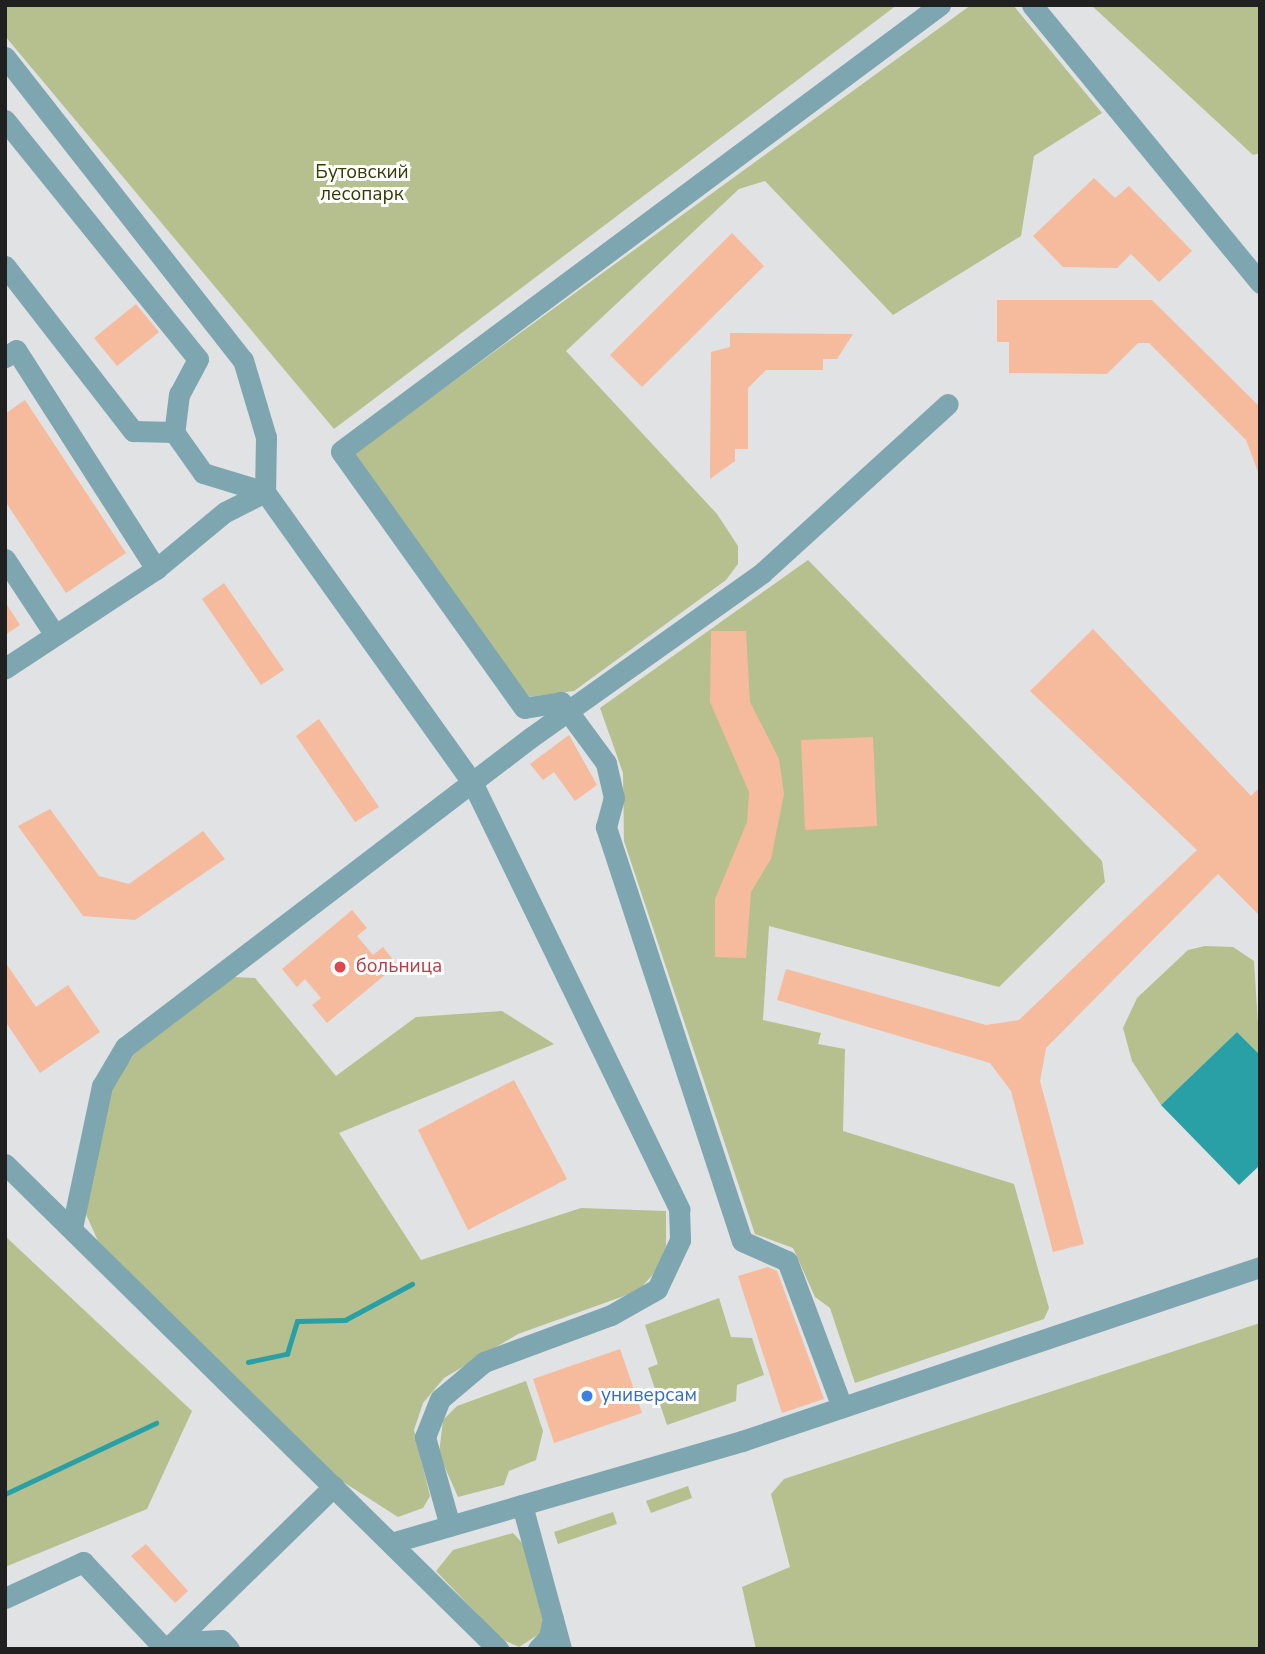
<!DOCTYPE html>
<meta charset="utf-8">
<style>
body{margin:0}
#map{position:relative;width:1265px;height:1654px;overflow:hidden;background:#e0e2e4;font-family:"Nunito Sans",sans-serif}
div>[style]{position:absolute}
.green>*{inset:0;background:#b5c08e}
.water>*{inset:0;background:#29a0a5}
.stream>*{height:4.5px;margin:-2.25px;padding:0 2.25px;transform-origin:2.25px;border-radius:2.25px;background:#29a0a5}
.building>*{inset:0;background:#f6ba9d}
.minor>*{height:21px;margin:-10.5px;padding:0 10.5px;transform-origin:10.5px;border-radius:10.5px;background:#7ea6b0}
.dots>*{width:19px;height:19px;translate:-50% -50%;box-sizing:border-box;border:4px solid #fff;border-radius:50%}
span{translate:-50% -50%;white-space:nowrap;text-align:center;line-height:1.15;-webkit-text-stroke:6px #fff;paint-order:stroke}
.park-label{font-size:19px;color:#343d02}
.health-label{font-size:19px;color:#be3a42}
.left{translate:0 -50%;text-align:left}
.shop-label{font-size:19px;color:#366cbe}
.frame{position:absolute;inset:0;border:7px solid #202021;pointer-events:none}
</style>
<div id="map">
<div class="green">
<i style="clip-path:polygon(5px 5px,897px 5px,334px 429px,5px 36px)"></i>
<i style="clip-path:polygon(971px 5px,1013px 5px,1102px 113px,1034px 156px,1021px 236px,893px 315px,765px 181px,739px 189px,566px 351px,717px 514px,738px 546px,738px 564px,726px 580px,574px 691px,528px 697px,355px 453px)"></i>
<i style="clip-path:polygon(1091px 5px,1260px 5px,1260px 153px,1253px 155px)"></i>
<i style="clip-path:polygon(808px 560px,1102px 861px,1105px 882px,999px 987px,769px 926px,763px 1020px,821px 1033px,818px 1044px,845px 1049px,843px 1131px,1014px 1184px,1049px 1308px,1044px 1319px,855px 1383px,830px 1308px,815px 1297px,793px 1248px,755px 1234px,624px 841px,623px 773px,600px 708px)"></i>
<i style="clip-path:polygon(1205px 946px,1233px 947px,1254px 961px,1260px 1055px,1237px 1032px,1161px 1105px,1132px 1061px,1123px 1028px,1137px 998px,1188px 950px)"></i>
<i style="clip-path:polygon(234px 977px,255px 978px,336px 1076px,416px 1017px,502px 1011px,554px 1044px,339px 1133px,421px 1260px,581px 1208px,666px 1211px,666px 1246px,657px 1270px,638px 1291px,518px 1334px,444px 1378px,423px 1403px,414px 1430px,430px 1496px,423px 1508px,398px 1517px,337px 1478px,98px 1241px,85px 1212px,110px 1088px,135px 1053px)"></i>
<i style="clip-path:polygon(5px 1236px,192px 1411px,147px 1509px,5px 1567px)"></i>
<i style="clip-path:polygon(719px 1298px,731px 1337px,752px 1338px,764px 1375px,737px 1385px,736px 1401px,667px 1425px,648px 1368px,658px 1364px,645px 1325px)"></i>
<i style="clip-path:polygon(1260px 1323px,1260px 1649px,756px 1649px,742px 1587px,790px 1567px,771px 1494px,784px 1479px)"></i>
<i style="clip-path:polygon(526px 1381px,543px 1431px,536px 1460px,509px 1471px,504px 1485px,458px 1497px,439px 1454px,443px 1420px,457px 1406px)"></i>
<i style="clip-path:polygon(688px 1486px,692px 1498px,651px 1513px,646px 1501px)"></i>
<i style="clip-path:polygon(613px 1512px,617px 1524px,558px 1544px,554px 1532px)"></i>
<i style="clip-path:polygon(513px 1533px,525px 1546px,545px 1619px,544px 1631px,519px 1647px,501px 1639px,436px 1571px,453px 1550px)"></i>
</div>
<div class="water">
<i style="clip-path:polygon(1237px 1032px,1260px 1055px,1260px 1165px,1239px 1185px,1161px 1105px)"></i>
</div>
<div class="stream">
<i style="left:248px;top:1362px;width:40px;rotate:-12deg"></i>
<i style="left:287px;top:1354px;width:34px;rotate:-73deg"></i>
<i style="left:297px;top:1321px;width:48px;rotate:-1.2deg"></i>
<i style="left:345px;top:1320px;width:76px;rotate:-28.2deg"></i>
<i style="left:5px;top:1494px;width:167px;rotate:-25.2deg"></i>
</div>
<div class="building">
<i style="clip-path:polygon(1094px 178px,1115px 198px,1129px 186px,1192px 251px,1159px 282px,1131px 254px,1117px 268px,1063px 267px,1033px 236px)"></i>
<i style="clip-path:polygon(732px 233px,764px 266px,642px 387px,610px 355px)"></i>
<i style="clip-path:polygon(997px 300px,1152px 300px,1260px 407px,1260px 477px,1246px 440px,1149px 343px,1138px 343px,1107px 374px,1009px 373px,1009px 342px,997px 342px)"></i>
<i style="clip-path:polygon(136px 304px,159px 332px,117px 366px,94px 338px)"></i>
<i style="clip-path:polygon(730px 333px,853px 334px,837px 359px,823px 359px,823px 370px,766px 370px,748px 388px,748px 449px,735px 449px,735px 461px,710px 479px,711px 352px,730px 347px)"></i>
<i style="clip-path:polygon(25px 400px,126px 553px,66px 593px,5px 501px,5px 414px)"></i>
<i style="clip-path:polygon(224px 583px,284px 670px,261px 685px,202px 599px)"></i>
<i style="clip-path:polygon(5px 602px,20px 625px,5px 635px)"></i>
<i style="clip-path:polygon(1093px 629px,1251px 796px,1260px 787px,1260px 916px,1218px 874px,1046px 1048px,1040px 1081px,1084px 1244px,1053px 1252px,1011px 1091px,990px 1063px,777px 1000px,786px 969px,986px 1025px,1019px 1020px,1197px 850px,1030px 691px)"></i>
<i style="clip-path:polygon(711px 631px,746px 631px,750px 702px,779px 759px,784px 794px,771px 859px,751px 892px,746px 958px,715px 957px,715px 899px,747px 822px,749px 792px,710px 702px)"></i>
<i style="clip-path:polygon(319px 719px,379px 807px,355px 822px,296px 736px)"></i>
<i style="clip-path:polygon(569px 735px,597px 785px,575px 801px,554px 772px,543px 780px,530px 764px)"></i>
<i style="clip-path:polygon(873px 737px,877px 826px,805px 830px,801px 740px)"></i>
<i style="clip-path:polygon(50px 809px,99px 876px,129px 884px,203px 831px,225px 859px,135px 920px,83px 916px,18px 826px)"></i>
<i style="clip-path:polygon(352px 910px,367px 928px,357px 936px,373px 955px,383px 947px,397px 965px,327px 1023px,312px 1005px,321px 998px,305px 979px,297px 987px,282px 969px)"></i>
<i style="clip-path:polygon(5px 962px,36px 1007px,68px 985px,100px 1032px,40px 1073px,5px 1021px)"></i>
<i style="clip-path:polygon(514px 1080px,567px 1179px,468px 1230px,418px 1130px)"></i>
<i style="clip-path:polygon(768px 1267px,777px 1271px,824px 1399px,782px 1413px,738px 1276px)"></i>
<i style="clip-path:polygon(620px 1349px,642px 1413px,554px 1443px,533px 1379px)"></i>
<i style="clip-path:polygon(146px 1544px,188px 1591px,175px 1603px,131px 1556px)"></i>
</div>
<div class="minor">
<i style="left:1032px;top:5px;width:360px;rotate:50.6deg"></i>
<i style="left:5px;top:57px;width:385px;rotate:51.9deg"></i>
<i style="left:243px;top:360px;width:80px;rotate:73.4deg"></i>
<i style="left:266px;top:437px;width:55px;rotate:91deg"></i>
<i style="left:265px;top:492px;width:356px;rotate:54.5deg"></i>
<i style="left:472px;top:782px;width:475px;rotate:64.1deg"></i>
<i style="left:679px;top:1209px;width:31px;rotate:88deg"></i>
<i style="left:680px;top:1240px;width:54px;rotate:115.1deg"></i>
<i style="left:657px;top:1289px;width:53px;rotate:150.5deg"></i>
<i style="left:611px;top:1315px;width:135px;rotate:159.7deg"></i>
<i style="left:484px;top:1362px;width:57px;rotate:139.9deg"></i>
<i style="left:440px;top:1399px;width:41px;rotate:111.5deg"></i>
<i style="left:425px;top:1437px;width:92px;rotate:74.3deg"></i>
<i style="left:5px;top:120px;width:307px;rotate:51.1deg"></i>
<i style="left:198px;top:359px;width:40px;rotate:118deg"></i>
<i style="left:179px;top:394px;width:38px;rotate:97deg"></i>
<i style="left:174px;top:432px;width:50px;rotate:54.7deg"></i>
<i style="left:203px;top:473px;width:65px;rotate:17deg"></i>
<i style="left:5px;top:266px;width:209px;rotate:52.2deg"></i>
<i style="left:133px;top:431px;width:41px;rotate:1.4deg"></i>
<i style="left:5px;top:357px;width:13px;rotate:-32deg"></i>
<i style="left:16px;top:350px;width:260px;rotate:57.4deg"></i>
<i style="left:156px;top:569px;width:181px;rotate:146.7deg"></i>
<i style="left:5px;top:559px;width:91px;rotate:56.7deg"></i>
<i style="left:156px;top:569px;width:89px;rotate:-39.6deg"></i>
<i style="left:225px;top:512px;width:45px;rotate:-26.6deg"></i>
<i style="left:5px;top:1164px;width:692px;rotate:44.53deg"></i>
<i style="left:72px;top:1228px;width:145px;rotate:-78.1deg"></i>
<i style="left:102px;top:1086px;width:45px;rotate:-59.5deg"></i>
<i style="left:125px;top:1047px;width:509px;rotate:-37.34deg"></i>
<i style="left:530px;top:738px;width:285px;rotate:-35.4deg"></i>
<i style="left:762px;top:573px;width:251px;rotate:-42.3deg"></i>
<i style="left:842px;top:1407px;width:156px;rotate:-110.6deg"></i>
<i style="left:787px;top:1261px;width:49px;rotate:-156deg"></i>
<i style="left:742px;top:1241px;width:436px;rotate:-108.2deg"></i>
<i style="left:606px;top:827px;width:30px;rotate:-75deg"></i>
<i style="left:614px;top:798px;width:36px;rotate:-103deg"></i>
<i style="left:606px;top:763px;width:76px;rotate:-126.4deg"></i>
<i style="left:561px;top:702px;width:37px;rotate:171deg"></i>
<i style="left:524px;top:708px;width:315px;rotate:-125.5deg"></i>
<i style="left:341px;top:451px;width:747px;rotate:-36.67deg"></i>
<i style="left:522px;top:1505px;width:149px;rotate:74.8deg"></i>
<i style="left:391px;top:1543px;width:366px;rotate:-16.2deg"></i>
<i style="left:742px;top:1441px;width:546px;rotate:-18.57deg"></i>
<i style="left:5px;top:1598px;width:86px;rotate:-24.8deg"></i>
<i style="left:83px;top:1562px;width:120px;rotate:46.7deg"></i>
<i style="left:167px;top:1649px;width:233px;rotate:-44.3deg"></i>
<i style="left:192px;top:1649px;width:12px;rotate:-42deg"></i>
<i style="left:201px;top:1641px;width:20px;rotate:-3deg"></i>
<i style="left:221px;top:1640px;width:12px;rotate:48deg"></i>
<i style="left:538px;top:1649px;width:16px;rotate:-47deg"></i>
<i style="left:549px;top:1637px;width:19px;rotate:-78deg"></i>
</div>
<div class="dots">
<i style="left:340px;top:967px;background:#e0444e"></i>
<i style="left:587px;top:1396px;background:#3f7fe0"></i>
</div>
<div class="park-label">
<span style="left:362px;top:184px">Бутовский<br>лесопарк</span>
</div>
<div class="health-label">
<span class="left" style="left:356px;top:967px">больница</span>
</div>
<div class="shop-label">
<span class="left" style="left:601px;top:1396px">универсам</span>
</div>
<div class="frame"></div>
</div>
